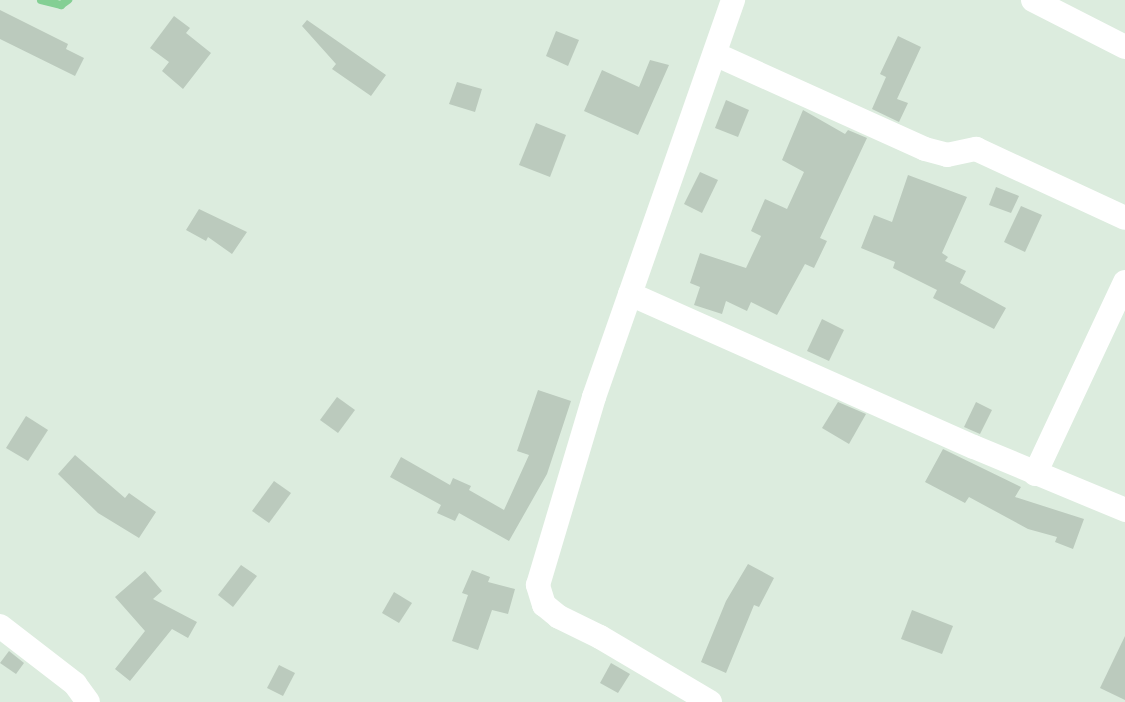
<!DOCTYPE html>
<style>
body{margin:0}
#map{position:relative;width:1125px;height:702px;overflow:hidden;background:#dcecde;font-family:Ubuntu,sans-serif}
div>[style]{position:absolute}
.stream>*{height:8px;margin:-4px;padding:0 4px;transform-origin:4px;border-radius:4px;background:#84cf94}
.building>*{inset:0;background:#bbcabd}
.street>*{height:24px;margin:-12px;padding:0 12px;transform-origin:12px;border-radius:12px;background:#fff}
span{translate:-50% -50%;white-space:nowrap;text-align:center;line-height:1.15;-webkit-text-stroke:4.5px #fff;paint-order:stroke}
</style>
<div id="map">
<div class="stream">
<i style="left:41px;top:0;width:21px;rotate:14deg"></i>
<i style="left:61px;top:5px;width:9px;rotate:-36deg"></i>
</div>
<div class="building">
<i style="clip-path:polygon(0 10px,68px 44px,66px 49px,84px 58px,75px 76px,0 39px)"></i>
<i style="clip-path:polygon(174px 16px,190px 28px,186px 33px,211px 53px,183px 89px,162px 71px,169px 62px,150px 48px)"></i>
<i style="clip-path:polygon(307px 20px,386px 75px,371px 96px,332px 69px,336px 64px,302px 26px)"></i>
<i style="clip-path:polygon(556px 31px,579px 40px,568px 66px,546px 56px)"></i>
<i style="clip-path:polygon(898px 36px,921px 47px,897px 99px,908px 103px,899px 122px,872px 109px,886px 77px,880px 74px)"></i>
<i style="clip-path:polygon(650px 60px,669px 65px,638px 135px,584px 111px,602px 70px,639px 87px)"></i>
<i style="clip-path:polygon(457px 82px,482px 89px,475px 112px,449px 104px)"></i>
<i style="clip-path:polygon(726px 100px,749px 110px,738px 137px,715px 128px)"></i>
<i style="clip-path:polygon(803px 110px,845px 134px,848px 130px,867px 138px,820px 238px,827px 241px,814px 268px,805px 264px,777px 315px,751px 302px,747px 311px,726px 301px,722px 314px,694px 305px,700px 287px,690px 283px,700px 253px,746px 268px,761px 236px,751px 231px,765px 199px,787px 209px,804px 172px,782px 160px)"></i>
<i style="clip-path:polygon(536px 123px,566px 135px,550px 177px,519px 165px)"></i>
<i style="clip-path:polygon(700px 172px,718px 180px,702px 213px,684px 204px)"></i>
<i style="clip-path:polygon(908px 175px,967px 197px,942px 253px,948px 257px,945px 261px,966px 271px,960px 283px,1006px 308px,994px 329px,933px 298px,937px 290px,893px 268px,895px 262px,861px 248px,874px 215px,892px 222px)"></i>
<i style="clip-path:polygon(996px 187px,1019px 196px,1011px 213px,989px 205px)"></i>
<i style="clip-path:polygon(1021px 206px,1042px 215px,1025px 252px,1004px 242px)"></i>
<i style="clip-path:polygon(199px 209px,247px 232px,232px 254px,208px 237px,206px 241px,186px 230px)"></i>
<i style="clip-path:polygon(822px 319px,844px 330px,829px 361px,807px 351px)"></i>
<i style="clip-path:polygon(538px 390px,571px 401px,547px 474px,509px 541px,459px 513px,455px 521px,437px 513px,441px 505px,390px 477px,401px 457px,450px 485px,453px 478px,471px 486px,469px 490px,504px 510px,529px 455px,517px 451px)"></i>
<i style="clip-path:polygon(337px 397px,355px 410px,338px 433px,320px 420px)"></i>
<i style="clip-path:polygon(838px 402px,866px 414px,849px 444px,822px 428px)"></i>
<i style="clip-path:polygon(976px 402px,992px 410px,980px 434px,964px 427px)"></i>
<i style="clip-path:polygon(26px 416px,48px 430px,28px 461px,6px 448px)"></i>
<i style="clip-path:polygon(943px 449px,1021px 487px,1015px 497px,1084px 519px,1073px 549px,1055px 542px,1057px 537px,1028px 529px,969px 497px,965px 503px,925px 482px)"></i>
<i style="clip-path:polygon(75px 455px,125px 498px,129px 493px,156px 512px,139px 538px,98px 513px,58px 474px)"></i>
<i style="clip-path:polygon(274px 481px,291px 493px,269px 523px,252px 511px)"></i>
<i style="clip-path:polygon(748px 564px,774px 578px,759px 607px,754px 605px,726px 673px,701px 662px,726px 601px)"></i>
<i style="clip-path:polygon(241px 565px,257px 576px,233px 607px,218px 595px)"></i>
<i style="clip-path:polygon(472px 570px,490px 577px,488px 582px,515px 589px,508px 614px,492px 610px,478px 650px,452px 641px,468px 595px,462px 593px)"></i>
<i style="clip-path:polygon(145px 571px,162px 591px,153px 599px,197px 622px,188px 638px,172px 629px,130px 681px,115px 669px,145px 631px,115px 597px)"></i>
<i style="clip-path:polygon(394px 592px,412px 603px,399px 623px,382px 613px)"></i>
<i style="clip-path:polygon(912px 610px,953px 626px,942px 654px,901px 639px)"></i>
<i style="clip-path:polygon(1125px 636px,1125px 700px,1100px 688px)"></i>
<i style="clip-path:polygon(9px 651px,24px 663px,16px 674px,0 663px)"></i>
<i style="clip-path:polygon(611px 663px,630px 674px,618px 693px,600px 683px)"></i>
<i style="clip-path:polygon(279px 665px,295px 673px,283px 696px,267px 688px)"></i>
</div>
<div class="street">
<i style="left:1033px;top:0;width:103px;rotate:27.1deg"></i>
<i style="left:717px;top:55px;width:228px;rotate:24.3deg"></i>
<i style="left:925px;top:149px;width:23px;rotate:15deg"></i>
<i style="left:947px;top:155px;width:30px;rotate:-12deg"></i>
<i style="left:976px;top:149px;width:164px;rotate:24.8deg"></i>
<i style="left:630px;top:294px;width:376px;rotate:24deg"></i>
<i style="left:974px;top:447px;width:164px;rotate:22.6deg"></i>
<i style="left:1035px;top:474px;width:212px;rotate:-64.9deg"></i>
<i style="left:0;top:626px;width:95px;rotate:37.7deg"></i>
<i style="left:75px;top:684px;width:22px;rotate:54deg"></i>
<i style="left:710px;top:702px;width:128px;rotate:-149.4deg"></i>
<i style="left:600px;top:637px;width:46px;rotate:-154deg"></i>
<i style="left:559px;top:617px;width:19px;rotate:-141deg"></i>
<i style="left:544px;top:605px;width:21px;rotate:-107deg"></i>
<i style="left:538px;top:585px;width:196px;rotate:-73.4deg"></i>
<i style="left:594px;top:397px;width:421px;rotate:-70.7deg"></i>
</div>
</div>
